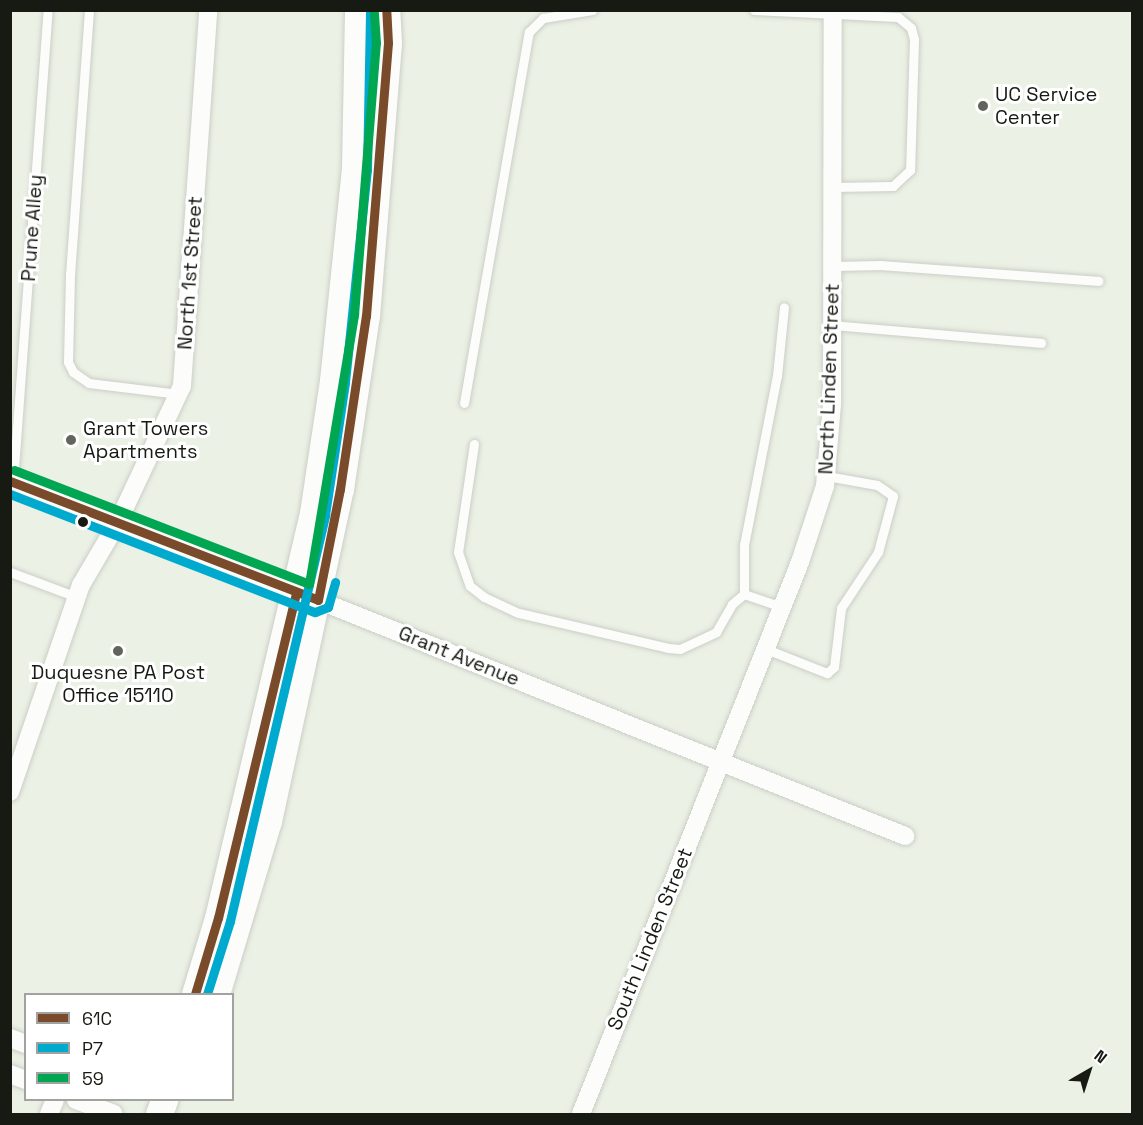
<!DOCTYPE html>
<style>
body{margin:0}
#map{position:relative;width:1143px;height:1125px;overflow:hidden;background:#ebf1e5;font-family:"Space Grotesk",sans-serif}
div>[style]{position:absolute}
.roads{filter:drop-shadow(0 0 2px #cbcec6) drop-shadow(0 0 2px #cbcec6)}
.service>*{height:9px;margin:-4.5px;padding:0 4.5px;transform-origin:4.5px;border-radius:4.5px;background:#fcfdfb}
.minor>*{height:18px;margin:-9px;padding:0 9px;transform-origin:9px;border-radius:9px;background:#fcfdfb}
.tertiary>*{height:21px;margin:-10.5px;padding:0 10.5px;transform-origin:10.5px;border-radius:10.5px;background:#fcfdfb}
.primary>*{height:27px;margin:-13.5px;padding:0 13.5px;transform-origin:13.5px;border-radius:13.5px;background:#fcfdfb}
.bus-1>*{height:9px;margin:-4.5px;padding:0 4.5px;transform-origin:4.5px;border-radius:4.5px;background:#7a4b2a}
.bus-2>*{height:9px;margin:-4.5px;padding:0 4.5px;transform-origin:4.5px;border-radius:4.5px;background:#00a9ce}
.bus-3>*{height:9px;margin:-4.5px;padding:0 4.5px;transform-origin:4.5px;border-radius:4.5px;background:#00a651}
.dots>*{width:16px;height:16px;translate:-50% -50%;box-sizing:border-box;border:3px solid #fff;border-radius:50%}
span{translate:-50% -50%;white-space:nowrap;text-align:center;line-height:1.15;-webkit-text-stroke:6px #fff;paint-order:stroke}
.poi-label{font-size:20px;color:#171a13}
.left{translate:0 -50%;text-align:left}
.street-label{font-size:20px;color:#171a13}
.frame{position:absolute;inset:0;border:12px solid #171a13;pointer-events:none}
.legend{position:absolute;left:24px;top:993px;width:210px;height:108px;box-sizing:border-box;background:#fff;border:2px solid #a2a3a1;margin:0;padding:8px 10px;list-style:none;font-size:18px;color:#171a13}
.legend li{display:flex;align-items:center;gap:12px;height:30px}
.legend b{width:30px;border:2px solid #a2a3a1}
.north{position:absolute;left:1059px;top:1041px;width:60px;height:60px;-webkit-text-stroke:4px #fff;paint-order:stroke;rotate:39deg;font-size:16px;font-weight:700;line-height:24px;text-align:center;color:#171a13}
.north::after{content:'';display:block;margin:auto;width:21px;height:27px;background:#171a13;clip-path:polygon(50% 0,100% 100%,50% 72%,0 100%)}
</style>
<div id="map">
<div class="roads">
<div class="service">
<i style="left:89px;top:10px;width:265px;rotate:94.1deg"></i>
<i style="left:70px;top:274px;width:88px;rotate:91.3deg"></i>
<i style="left:68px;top:362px;width:11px;rotate:63deg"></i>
<i style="left:73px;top:372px;width:19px;rotate:35deg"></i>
<i style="left:89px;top:383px;width:90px;rotate:7deg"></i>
<i style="left:754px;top:10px;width:144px;rotate:2.8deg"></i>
<i style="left:898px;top:17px;width:17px;rotate:40deg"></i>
<i style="left:911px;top:28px;width:11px;rotate:75deg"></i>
<i style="left:914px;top:39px;width:131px;rotate:91.7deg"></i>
<i style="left:910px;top:170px;width:23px;rotate:137deg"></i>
<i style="left:893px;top:186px;width:60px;rotate:179deg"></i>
<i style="left:833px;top:266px;width:48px;rotate:-1.2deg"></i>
<i style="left:881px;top:265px;width:218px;rotate:4.2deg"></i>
<i style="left:832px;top:325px;width:210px;rotate:4.9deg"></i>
<i style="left:464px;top:403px;width:377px;rotate:-80.1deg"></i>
<i style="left:529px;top:32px;width:20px;rotate:-45deg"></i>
<i style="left:543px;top:18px;width:50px;rotate:-9.3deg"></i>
<i style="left:474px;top:444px;width:109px;rotate:98.4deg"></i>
<i style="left:458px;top:552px;width:36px;rotate:71deg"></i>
<i style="left:470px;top:586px;width:18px;rotate:38deg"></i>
<i style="left:484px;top:597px;width:38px;rotate:25deg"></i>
<i style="left:519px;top:613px;width:153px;rotate:13.2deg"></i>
<i style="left:668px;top:648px;width:12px;rotate:5deg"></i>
<i style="left:680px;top:649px;width:40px;rotate:-25deg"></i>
<i style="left:716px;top:632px;width:32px;rotate:-60deg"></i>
<i style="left:732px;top:604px;width:16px;rotate:-40deg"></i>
<i style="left:744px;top:594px;width:40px;rotate:18.9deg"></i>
<i style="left:13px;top:482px;width:473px;rotate:-85.8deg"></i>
<i style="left:10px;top:572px;width:72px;rotate:20.5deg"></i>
<i style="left:744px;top:594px;width:49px;rotate:-90deg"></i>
<i style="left:744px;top:545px;width:172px;rotate:-79deg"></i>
<i style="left:777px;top:376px;width:69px;rotate:-84.2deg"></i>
<i style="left:766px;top:649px;width:66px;rotate:21.5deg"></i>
<i style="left:827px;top:673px;width:9px;rotate:-41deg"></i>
<i style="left:834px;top:667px;width:59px;rotate:-83.2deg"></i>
<i style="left:841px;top:608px;width:67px;rotate:-56.5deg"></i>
<i style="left:878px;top:552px;width:58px;rotate:-75deg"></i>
<i style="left:893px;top:496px;width:19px;rotate:-145deg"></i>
<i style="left:877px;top:485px;width:51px;rotate:-169.8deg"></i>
</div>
<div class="minor">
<i style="left:318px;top:600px;width:633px;rotate:21.9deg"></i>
<i style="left:10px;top:792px;width:219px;rotate:-71.1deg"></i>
<i style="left:81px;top:585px;width:73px;rotate:-59.6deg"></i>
<i style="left:118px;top:522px;width:150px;rotate:-64.8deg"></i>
<i style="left:182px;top:386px;width:377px;rotate:-86deg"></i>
<i style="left:10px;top:1038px;width:17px;rotate:21deg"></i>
<i style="left:10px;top:1074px;width:17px;rotate:21deg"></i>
<i style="left:76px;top:1100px;width:40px;rotate:20.2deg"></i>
<i style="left:49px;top:1114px;width:15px;rotate:-67deg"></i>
<i style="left:581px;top:1114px;width:594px;rotate:-68.36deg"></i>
<i style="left:800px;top:562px;width:80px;rotate:-71.8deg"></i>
<i style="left:825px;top:486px;width:82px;rotate:-85.1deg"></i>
<i style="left:832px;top:404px;width:394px;rotate:-89.9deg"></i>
</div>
<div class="tertiary">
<i style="left:10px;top:481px;width:318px;rotate:21.2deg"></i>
</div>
<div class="primary">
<i style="left:195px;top:994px;width:79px;rotate:-73.2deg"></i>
<i style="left:218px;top:918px;width:416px;rotate:-76.8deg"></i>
<i style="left:313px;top:513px;width:134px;rotate:-81.4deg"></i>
<i style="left:333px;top:381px;width:213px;rotate:-84.1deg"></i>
<i style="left:355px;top:169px;width:159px;rotate:-88.9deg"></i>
<i style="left:216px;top:994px;width:181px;rotate:-73.3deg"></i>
<i style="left:268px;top:821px;width:340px;rotate:-77.8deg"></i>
<i style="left:340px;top:489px;width:175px;rotate:-81.5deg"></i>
<i style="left:366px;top:316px;width:274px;rotate:-85.4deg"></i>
<i style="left:388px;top:43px;width:33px;rotate:-93deg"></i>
<i style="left:159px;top:1114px;width:15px;rotate:-70deg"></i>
</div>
</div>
<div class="bus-1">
<i style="left:10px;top:481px;width:330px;rotate:21.1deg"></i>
<i style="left:318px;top:600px;width:113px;rotate:-78.8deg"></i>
<i style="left:340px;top:489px;width:175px;rotate:-81.5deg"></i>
<i style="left:366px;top:316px;width:274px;rotate:-85.4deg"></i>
<i style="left:388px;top:43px;width:33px;rotate:-93deg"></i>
<i style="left:195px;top:994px;width:79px;rotate:-73.2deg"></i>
<i style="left:218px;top:918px;width:335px;rotate:-76.5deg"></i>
</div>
<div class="bus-2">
<i style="left:10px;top:494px;width:327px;rotate:21.2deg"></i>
<i style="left:315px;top:612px;width:14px;rotate:-21deg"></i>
<i style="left:328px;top:607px;width:26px;rotate:-74deg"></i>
<i style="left:207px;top:994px;width:77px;rotate:-72.5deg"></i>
<i style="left:230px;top:921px;width:417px;rotate:-76.8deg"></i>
<i style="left:325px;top:515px;width:134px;rotate:-81.4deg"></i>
<i style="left:345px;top:382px;width:213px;rotate:-84.1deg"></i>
<i style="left:367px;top:170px;width:160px;rotate:-88.9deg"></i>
</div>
<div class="bus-3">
<i style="left:14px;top:470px;width:316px;rotate:21.1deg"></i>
<i style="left:309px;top:584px;width:273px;rotate:-80.5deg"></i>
<i style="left:354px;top:315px;width:273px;rotate:-85.4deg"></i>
<i style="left:376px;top:43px;width:32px;rotate:-94deg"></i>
</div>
<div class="dots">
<i style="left:983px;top:106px;background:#61655c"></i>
<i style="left:71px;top:440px;background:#61655c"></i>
<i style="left:83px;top:522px;background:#171a13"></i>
<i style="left:118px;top:651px;background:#61655c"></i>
</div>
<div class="poi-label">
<span class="left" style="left:995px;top:106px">UC Service<br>Center</span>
<span class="left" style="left:83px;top:440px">Grant Towers<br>Apartments</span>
<span style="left:118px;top:684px">Duquesne PA Post<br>Office 15110</span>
</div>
<div class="street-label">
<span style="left:32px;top:228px;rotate:-86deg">Prune Alley</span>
<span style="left:190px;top:273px;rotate:-86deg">North 1st Street</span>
<span style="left:829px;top:379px;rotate:-88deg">North Linden Street</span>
<span style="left:459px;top:656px;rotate:22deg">Grant Avenue</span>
<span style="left:650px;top:939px;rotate:-68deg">South Linden Street</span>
</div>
<div class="frame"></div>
<ul class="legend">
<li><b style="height:8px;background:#7a4b2a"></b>61C</li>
<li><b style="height:8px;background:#00a9ce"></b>P7</li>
<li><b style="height:8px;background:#00a651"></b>59</li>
</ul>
<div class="north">N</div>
</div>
